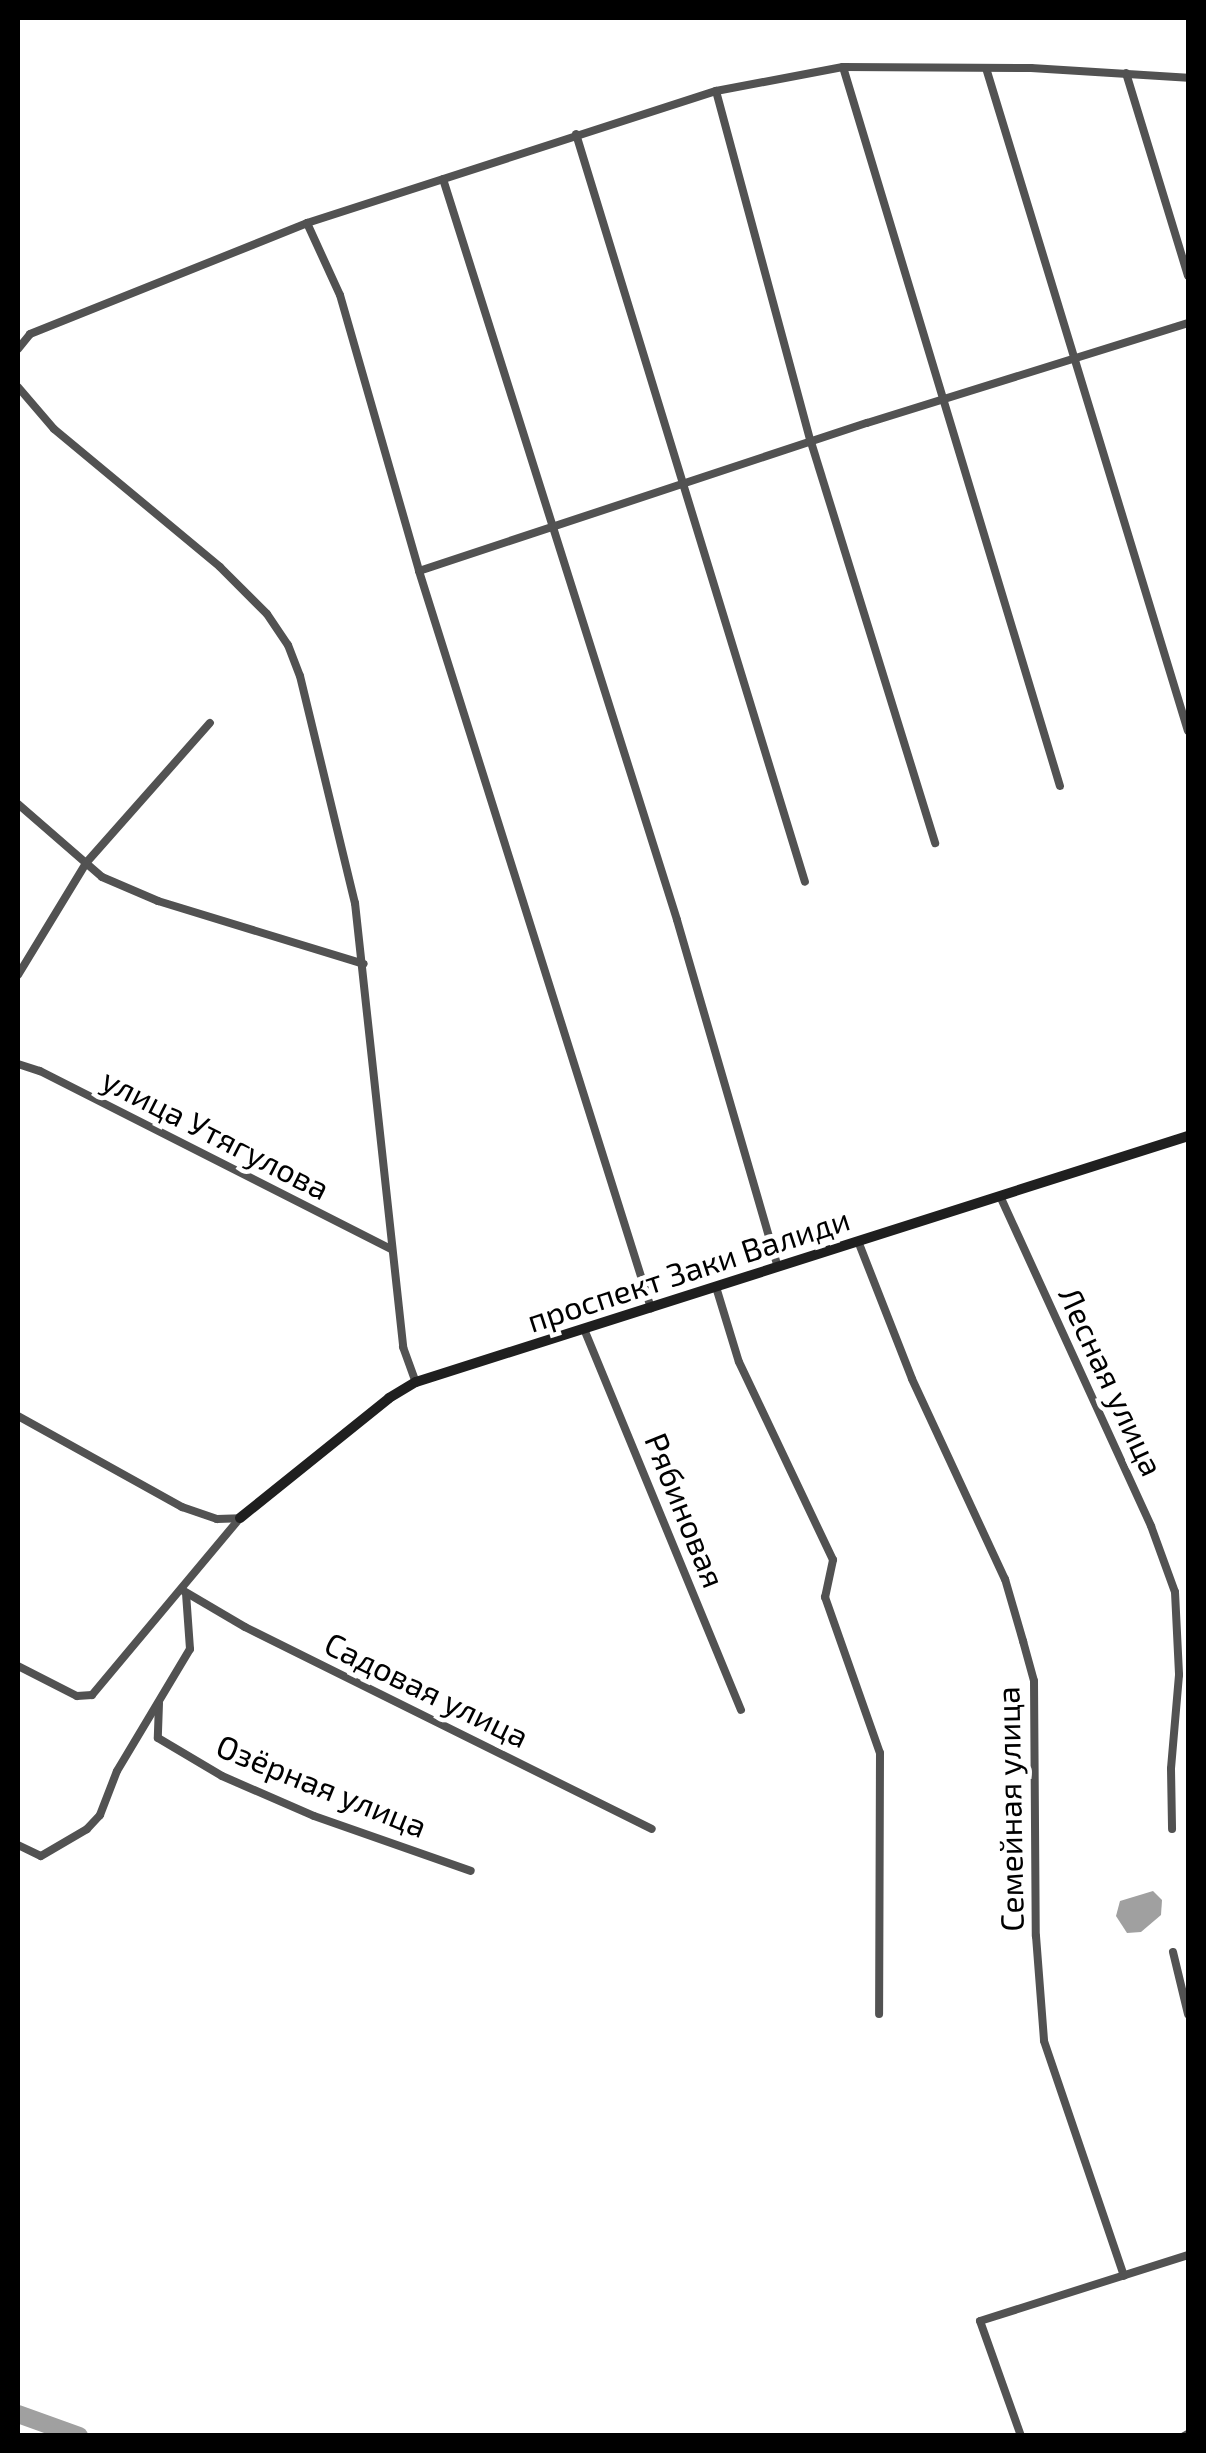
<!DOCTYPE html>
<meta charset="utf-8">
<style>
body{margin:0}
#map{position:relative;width:1206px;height:2453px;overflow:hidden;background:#fff;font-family:"Exo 2",sans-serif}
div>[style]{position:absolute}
.water>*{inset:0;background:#a0a0a0}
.river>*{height:18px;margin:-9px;padding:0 9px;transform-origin:9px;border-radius:9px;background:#a0a0a0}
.street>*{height:8px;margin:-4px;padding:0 4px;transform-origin:4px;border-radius:4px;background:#525252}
.secondary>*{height:10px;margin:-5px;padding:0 5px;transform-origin:5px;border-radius:5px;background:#1f1f1f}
span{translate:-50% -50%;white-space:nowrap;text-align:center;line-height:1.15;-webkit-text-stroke:9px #fff;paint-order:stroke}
.street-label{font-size:32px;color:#000}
.frame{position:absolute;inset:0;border:20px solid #000;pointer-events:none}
</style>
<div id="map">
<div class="water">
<i style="clip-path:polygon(1153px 1891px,1162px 1900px,1161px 1915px,1141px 1932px,1127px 1933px,1116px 1916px,1120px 1901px)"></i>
</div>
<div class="river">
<i style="left:18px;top:2414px;width:65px;rotate:19.8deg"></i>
</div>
<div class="street">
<i style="left:843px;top:67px;width:751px;rotate:73.21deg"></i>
<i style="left:986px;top:68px;width:693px;rotate:73.06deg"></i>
<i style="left:1126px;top:73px;width:212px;rotate:73deg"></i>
<i style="left:716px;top:91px;width:364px;rotate:74.9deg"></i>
<i style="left:811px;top:442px;width:420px;rotate:72.8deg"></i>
<i style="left:576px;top:134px;width:782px;rotate:72.98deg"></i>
<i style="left:443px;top:179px;width:777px;rotate:72.47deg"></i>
<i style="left:677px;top:920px;width:361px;rotate:73.8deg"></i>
<i style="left:307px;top:223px;width:79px;rotate:65.4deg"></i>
<i style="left:340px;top:295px;width:287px;rotate:74deg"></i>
<i style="left:419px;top:571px;width:773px;rotate:72.53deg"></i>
<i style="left:18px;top:349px;width:19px;rotate:-51deg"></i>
<i style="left:30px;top:334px;width:298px;rotate:-21.8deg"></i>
<i style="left:307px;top:223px;width:430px;rotate:-17.9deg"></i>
<i style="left:716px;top:91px;width:129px;rotate:-10.7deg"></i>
<i style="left:843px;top:67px;width:188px;rotate:0.3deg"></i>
<i style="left:1031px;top:68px;width:157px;rotate:3.6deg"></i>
<i style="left:18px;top:387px;width:55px;rotate:49.4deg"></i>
<i style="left:54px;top:429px;width:216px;rotate:39.7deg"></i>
<i style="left:220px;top:567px;width:66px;rotate:45deg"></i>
<i style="left:267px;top:614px;width:37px;rotate:56deg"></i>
<i style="left:288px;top:645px;width:33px;rotate:69deg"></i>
<i style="left:300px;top:676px;width:234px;rotate:76.4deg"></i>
<i style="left:355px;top:903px;width:447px;rotate:83.8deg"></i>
<i style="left:403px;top:1347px;width:37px;rotate:70deg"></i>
<i style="left:419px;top:571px;width:472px;rotate:-18.3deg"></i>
<i style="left:867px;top:423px;width:336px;rotate:-17.3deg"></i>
<i style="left:18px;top:804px;width:111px;rotate:41deg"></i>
<i style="left:102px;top:877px;width:61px;rotate:23.2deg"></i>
<i style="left:158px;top:901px;width:215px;rotate:17deg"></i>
<i style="left:18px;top:975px;width:131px;rotate:-58.7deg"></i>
<i style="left:86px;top:863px;width:187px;rotate:-48.5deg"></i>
<i style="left:18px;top:1064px;width:23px;rotate:18deg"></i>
<i style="left:40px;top:1071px;width:394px;rotate:26.9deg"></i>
<i style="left:1000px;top:1196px;width:363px;rotate:65.4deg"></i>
<i style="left:1151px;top:1526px;width:70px;rotate:70deg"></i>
<i style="left:1175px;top:1592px;width:83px;rotate:87.2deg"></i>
<i style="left:1179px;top:1675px;width:94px;rotate:94.9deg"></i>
<i style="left:1171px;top:1769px;width:60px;rotate:89deg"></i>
<i style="left:858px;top:1241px;width:148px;rotate:68.6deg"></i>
<i style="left:912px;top:1379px;width:221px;rotate:65.1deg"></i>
<i style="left:1005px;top:1579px;width:65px;rotate:73.8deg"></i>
<i style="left:1023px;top:1641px;width:41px;rotate:74.6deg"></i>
<i style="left:1034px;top:1681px;width:255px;rotate:89.6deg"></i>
<i style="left:1036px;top:1936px;width:105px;rotate:85.6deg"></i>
<i style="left:1044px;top:2041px;width:248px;rotate:71.2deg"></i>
<i style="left:716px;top:1287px;width:78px;rotate:73deg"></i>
<i style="left:739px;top:1362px;width:219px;rotate:64.6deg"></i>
<i style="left:833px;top:1560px;width:38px;rotate:102deg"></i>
<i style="left:825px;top:1597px;width:165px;rotate:70.6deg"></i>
<i style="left:880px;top:1753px;width:261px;rotate:90.2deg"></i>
<i style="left:584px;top:1329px;width:412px;rotate:67.6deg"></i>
<i style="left:18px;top:1416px;width:188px;rotate:29deg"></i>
<i style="left:182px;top:1507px;width:37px;rotate:19deg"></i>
<i style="left:217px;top:1519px;width:23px;rotate:-2deg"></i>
<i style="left:182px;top:1590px;width:73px;rotate:30.4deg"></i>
<i style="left:245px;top:1627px;width:454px;rotate:26.4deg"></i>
<i style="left:18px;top:1666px;width:66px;rotate:27deg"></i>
<i style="left:77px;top:1696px;width:15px;rotate:-4deg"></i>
<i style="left:92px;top:1695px;width:231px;rotate:-50.1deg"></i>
<i style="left:159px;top:1703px;width:35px;rotate:92deg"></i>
<i style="left:158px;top:1738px;width:74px;rotate:30.7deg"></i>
<i style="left:222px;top:1776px;width:100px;rotate:23.5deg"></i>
<i style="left:314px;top:1816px;width:166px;rotate:19.3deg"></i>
<i style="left:18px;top:1845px;width:25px;rotate:26deg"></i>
<i style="left:41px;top:1856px;width:53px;rotate:-30.4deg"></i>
<i style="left:87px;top:1829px;width:19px;rotate:-47deg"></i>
<i style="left:100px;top:1815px;width:47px;rotate:-68.9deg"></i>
<i style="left:117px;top:1771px;width:142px;rotate:-59.1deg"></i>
<i style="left:190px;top:1649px;width:56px;rotate:-94.1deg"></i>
<i style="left:1173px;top:1952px;width:64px;rotate:76.4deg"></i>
<i style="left:1021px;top:2436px;width:122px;rotate:-109.6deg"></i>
<i style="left:980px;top:2321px;width:218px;rotate:-17.6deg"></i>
<i style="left:1184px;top:2436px;width:4px;rotate:-27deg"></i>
</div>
<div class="secondary">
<i style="left:240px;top:1518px;width:191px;rotate:-38.8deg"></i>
<i style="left:389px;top:1398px;width:31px;rotate:-31deg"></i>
<i style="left:416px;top:1382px;width:810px;rotate:-17.67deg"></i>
</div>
<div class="street-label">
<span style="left:216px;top:1133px;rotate:27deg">улица Утягулова</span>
<span style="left:688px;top:1269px;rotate:-18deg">проспект Заки Валиди</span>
<span style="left:1112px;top:1381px;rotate:65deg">Лесная улица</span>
<span style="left:686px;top:1510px;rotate:68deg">Рябиновая</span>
<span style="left:427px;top:1689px;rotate:26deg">Садовая улица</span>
<span style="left:322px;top:1785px;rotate:22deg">Озёрная улица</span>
<span style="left:1009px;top:1809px;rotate:-91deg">Семейная улица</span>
</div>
<div class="frame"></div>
</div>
